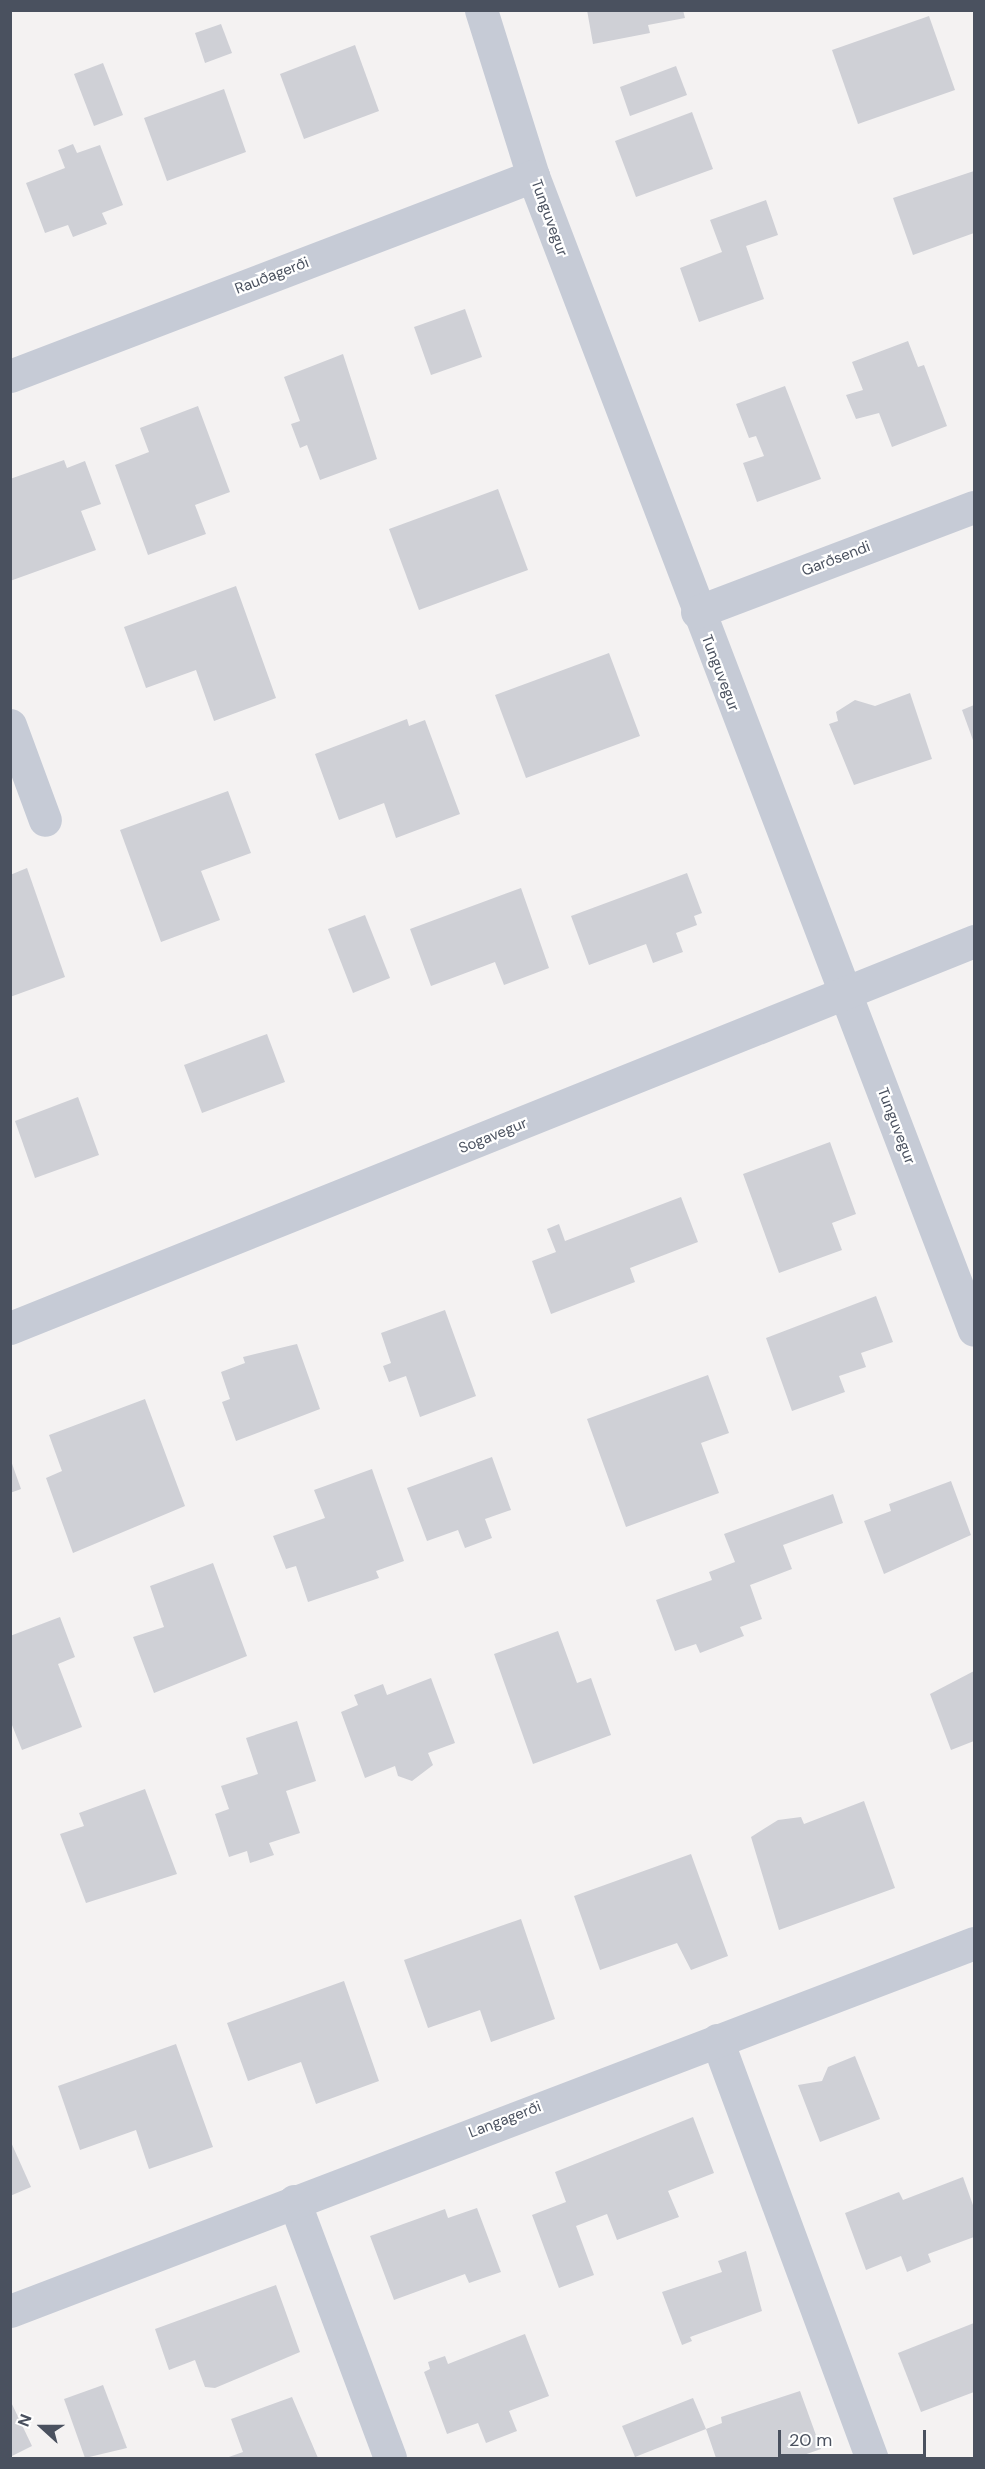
<!DOCTYPE html>
<meta charset="utf-8">
<style>
body{margin:0}
#map{position:relative;width:985px;height:2469px;overflow:hidden;background:#f4f2f2;font-family:"DM Sans",sans-serif}
div>[style]{position:absolute}
.building>*{inset:0;background:#cfd0d6}
.street>*{height:33px;margin:-16.5px;padding:0 16.5px;transform-origin:16.5px;border-radius:16.5px;background:#c6cbd6}
span{translate:-50% -50%;white-space:nowrap;text-align:center;line-height:1.15;-webkit-text-stroke:4.5px #fff;paint-order:stroke}
.street-label{font-size:15px;color:#4a515f}
.frame{position:absolute;inset:0;border:12px solid #4a515f;pointer-events:none}
.north{position:absolute;left:12px;top:2397px;width:60px;height:60px;-webkit-text-stroke:4px #fff;paint-order:stroke;rotate:291deg;font-size:16px;font-weight:700;line-height:24px;text-align:center;color:#4a515f}
.north::after{content:'';display:block;margin:auto;width:21px;height:27px;background:#4a515f;clip-path:polygon(50% 0,100% 100%,50% 72%,0 100%)}
.scale{position:absolute;left:778px;top:2430px;width:148px;height:27px;box-sizing:border-box;border:3px solid #4a515f;border-top:0;padding-left:8px;font-size:18px;line-height:21px;white-space:nowrap;color:#4a515f;-webkit-text-stroke:4px #fff;paint-order:stroke}
</style>
<div id="map">
<div class="building">
<i style="clip-path:polygon(587px 10px,683px 10px,685px 18px,648px 25px,650px 33px,593px 44px)"></i>
<i style="clip-path:polygon(929px 16px,955px 90px,858px 124px,832px 50px)"></i>
<i style="clip-path:polygon(221px 24px,232px 53px,205px 63px,195px 33px)"></i>
<i style="clip-path:polygon(355px 45px,379px 111px,304px 139px,280px 74px)"></i>
<i style="clip-path:polygon(103px 63px,123px 115px,94px 126px,74px 74px)"></i>
<i style="clip-path:polygon(676px 66px,687px 95px,630px 116px,620px 87px)"></i>
<i style="clip-path:polygon(224px 89px,246px 152px,167px 181px,144px 118px)"></i>
<i style="clip-path:polygon(692px 112px,713px 169px,636px 197px,615px 141px)"></i>
<i style="clip-path:polygon(73px 144px,77px 153px,100px 145px,123px 205px,102px 213px,107px 224px,73px 237px,68px 225px,45px 233px,26px 183px,65px 168px,58px 150px)"></i>
<i style="clip-path:polygon(974px 171px,974px 233px,913px 255px,893px 198px)"></i>
<i style="clip-path:polygon(766px 200px,778px 235px,746px 246px,764px 299px,699px 322px,680px 268px,722px 252px,710px 220px)"></i>
<i style="clip-path:polygon(465px 309px,482px 357px,431px 375px,414px 327px)"></i>
<i style="clip-path:polygon(908px 341px,918px 367px,924px 365px,947px 426px,892px 447px,879px 413px,856px 419px,846px 395px,863px 390px,852px 362px)"></i>
<i style="clip-path:polygon(343px 354px,377px 459px,320px 480px,307px 445px,300px 448px,291px 424px,300px 421px,284px 377px)"></i>
<i style="clip-path:polygon(785px 386px,821px 479px,757px 502px,743px 463px,764px 456px,756px 436px,749px 438px,736px 404px)"></i>
<i style="clip-path:polygon(198px 406px,230px 492px,195px 505px,206px 534px,148px 555px,115px 465px,149px 452px,140px 428px)"></i>
<i style="clip-path:polygon(64px 460px,67px 468px,85px 461px,101px 504px,81px 511px,96px 550px,10px 581px,10px 479px)"></i>
<i style="clip-path:polygon(498px 489px,528px 570px,419px 610px,389px 529px)"></i>
<i style="clip-path:polygon(236px 586px,276px 698px,214px 721px,196px 670px,146px 688px,124px 627px)"></i>
<i style="clip-path:polygon(609px 653px,640px 736px,526px 778px,495px 695px)"></i>
<i style="clip-path:polygon(910px 693px,932px 759px,854px 785px,829px 724px,838px 721px,836px 712px,855px 700px,875px 706px)"></i>
<i style="clip-path:polygon(974px 705px,974px 743px,962px 710px)"></i>
<i style="clip-path:polygon(407px 719px,409px 726px,425px 720px,460px 814px,396px 838px,384px 803px,339px 820px,315px 754px)"></i>
<i style="clip-path:polygon(228px 791px,251px 853px,201px 871px,220px 920px,161px 942px,120px 830px)"></i>
<i style="clip-path:polygon(27px 868px,65px 977px,10px 997px,10px 875px)"></i>
<i style="clip-path:polygon(687px 873px,702px 913px,694px 916px,697px 925px,676px 933px,683px 952px,653px 963px,646px 944px,589px 965px,571px 916px)"></i>
<i style="clip-path:polygon(521px 888px,549px 968px,504px 985px,495px 962px,431px 986px,410px 929px)"></i>
<i style="clip-path:polygon(365px 915px,390px 978px,353px 993px,328px 929px)"></i>
<i style="clip-path:polygon(267px 1034px,285px 1082px,202px 1113px,184px 1065px)"></i>
<i style="clip-path:polygon(78px 1097px,99px 1155px,35px 1178px,15px 1121px)"></i>
<i style="clip-path:polygon(830px 1142px,856px 1214px,832px 1223px,842px 1250px,779px 1273px,743px 1174px)"></i>
<i style="clip-path:polygon(681px 1197px,698px 1242px,630px 1268px,635px 1282px,551px 1314px,532px 1261px,556px 1252px,547px 1229px,559px 1224px,565px 1241px)"></i>
<i style="clip-path:polygon(876px 1296px,893px 1342px,861px 1353px,866px 1367px,839px 1376px,845px 1392px,792px 1411px,766px 1338px)"></i>
<i style="clip-path:polygon(445px 1310px,476px 1396px,420px 1417px,406px 1376px,389px 1382px,383px 1366px,391px 1363px,381px 1333px)"></i>
<i style="clip-path:polygon(297px 1344px,320px 1409px,236px 1441px,222px 1402px,230px 1399px,221px 1372px,245px 1363px,243px 1357px)"></i>
<i style="clip-path:polygon(708px 1375px,729px 1433px,701px 1443px,719px 1493px,626px 1527px,587px 1419px)"></i>
<i style="clip-path:polygon(145px 1399px,185px 1506px,73px 1553px,46px 1478px,62px 1471px,49px 1435px)"></i>
<i style="clip-path:polygon(492px 1457px,511px 1510px,485px 1519px,492px 1538px,465px 1548px,458px 1530px,427px 1541px,407px 1488px)"></i>
<i style="clip-path:polygon(10px 1458px,21px 1489px,10px 1493px)"></i>
<i style="clip-path:polygon(372px 1469px,404px 1561px,376px 1571px,379px 1578px,308px 1602px,296px 1566px,286px 1569px,273px 1536px,325px 1518px,314px 1490px)"></i>
<i style="clip-path:polygon(951px 1481px,971px 1535px,884px 1574px,864px 1521px,891px 1511px,889px 1504px)"></i>
<i style="clip-path:polygon(833px 1494px,843px 1523px,783px 1545px,792px 1569px,750px 1585px,762px 1619px,740px 1627px,744px 1636px,700px 1653px,696px 1644px,675px 1651px,656px 1600px,712px 1580px,709px 1572px,735px 1562px,724px 1534px)"></i>
<i style="clip-path:polygon(213px 1563px,247px 1656px,154px 1693px,133px 1637px,164px 1627px,150px 1586px)"></i>
<i style="clip-path:polygon(60px 1617px,75px 1657px,58px 1664px,82px 1727px,22px 1750px,10px 1720px,10px 1636px)"></i>
<i style="clip-path:polygon(558px 1631px,577px 1683px,591px 1678px,611px 1735px,533px 1764px,494px 1654px)"></i>
<i style="clip-path:polygon(974px 1671px,974px 1741px,951px 1750px,930px 1694px)"></i>
<i style="clip-path:polygon(431px 1678px,455px 1743px,428px 1753px,433px 1765px,412px 1781px,398px 1776px,395px 1766px,365px 1778px,341px 1712px,358px 1705px,354px 1695px,383px 1684px,387px 1695px)"></i>
<i style="clip-path:polygon(297px 1721px,316px 1781px,286px 1791px,300px 1833px,269px 1843px,274px 1855px,250px 1863px,247px 1851px,229px 1857px,215px 1814px,229px 1809px,221px 1786px,258px 1774px,246px 1738px)"></i>
<i style="clip-path:polygon(145px 1789px,177px 1874px,86px 1903px,60px 1834px,84px 1826px,79px 1813px)"></i>
<i style="clip-path:polygon(864px 1801px,895px 1888px,779px 1930px,751px 1837px,778px 1820px,801px 1817px,804px 1824px)"></i>
<i style="clip-path:polygon(691px 1854px,728px 1956px,691px 1970px,677px 1943px,600px 1970px,574px 1896px)"></i>
<i style="clip-path:polygon(521px 1919px,555px 2019px,491px 2042px,480px 2010px,428px 2028px,404px 1960px)"></i>
<i style="clip-path:polygon(344px 1981px,379px 2081px,316px 2104px,301px 2062px,248px 2081px,227px 2023px)"></i>
<i style="clip-path:polygon(176px 2044px,213px 2147px,149px 2169px,136px 2130px,80px 2150px,58px 2086px)"></i>
<i style="clip-path:polygon(855px 2056px,880px 2119px,820px 2142px,798px 2085px,822px 2081px,828px 2067px)"></i>
<i style="clip-path:polygon(693px 2117px,714px 2173px,668px 2191px,679px 2217px,617px 2240px,607px 2214px,576px 2226px,594px 2275px,559px 2288px,532px 2215px,566px 2202px,555px 2172px)"></i>
<i style="clip-path:polygon(10px 2140px,31px 2187px,10px 2196px)"></i>
<i style="clip-path:polygon(963px 2177px,974px 2208px,974px 2237px,928px 2254px,931px 2262px,907px 2272px,901px 2256px,866px 2270px,845px 2213px,899px 2192px,903px 2200px)"></i>
<i style="clip-path:polygon(477px 2208px,501px 2272px,469px 2283px,465px 2274px,394px 2300px,370px 2236px,445px 2209px,448px 2218px)"></i>
<i style="clip-path:polygon(746px 2251px,762px 2311px,690px 2337px,692px 2341px,682px 2345px,662px 2292px,722px 2272px,718px 2261px)"></i>
<i style="clip-path:polygon(276px 2285px,300px 2352px,215px 2388px,205px 2387px,195px 2360px,169px 2370px,155px 2329px)"></i>
<i style="clip-path:polygon(974px 2323px,974px 2392px,921px 2412px,898px 2353px)"></i>
<i style="clip-path:polygon(525px 2334px,549px 2396px,509px 2411px,517px 2431px,486px 2443px,478px 2423px,447px 2434px,424px 2372px,430px 2369px,428px 2362px,445px 2356px,448px 2364px)"></i>
<i style="clip-path:polygon(103px 2385px,127px 2448px,85px 2458px,64px 2399px)"></i>
<i style="clip-path:polygon(800px 2391px,821px 2449px,795px 2458px,716px 2458px,706px 2429px,722px 2423px,721px 2417px)"></i>
<i style="clip-path:polygon(292px 2397px,318px 2458px,226px 2458px,243px 2452px,231px 2419px)"></i>
<i style="clip-path:polygon(693px 2398px,706px 2429px,635px 2457px,622px 2426px)"></i>
<i style="clip-path:polygon(10px 2400px,32px 2446px,10px 2457px)"></i>
</div>
<div class="street">
<i style="left:481px;top:10px;width:174px;rotate:72.6deg"></i>
<i style="left:533px;top:176px;width:1235px;rotate:69.09deg"></i>
<i style="left:10px;top:376px;width:560px;rotate:-20.93deg"></i>
<i style="left:697px;top:612px;width:296px;rotate:-20.8deg"></i>
<i style="left:10px;top:725px;width:101px;rotate:69.8deg"></i>
<i style="left:10px;top:1328px;width:1039px;rotate:-21.87deg"></i>
<i style="left:717px;top:2040px;width:446px;rotate:69.7deg"></i>
<i style="left:294px;top:2201px;width:274px;rotate:69.5deg"></i>
<i style="left:10px;top:2311px;width:1032px;rotate:-20.89deg"></i>
</div>
<div class="street-label">
<span style="left:549px;top:218px;rotate:70deg">Tunguvegur</span>
<span style="left:272px;top:276px;rotate:-21deg">Rauðagerði</span>
<span style="left:836px;top:559px;rotate:-21deg">Garðsendi</span>
<span style="left:720px;top:673px;rotate:69deg">Tunguvegur</span>
<span style="left:896px;top:1126px;rotate:69deg">Tunguvegur</span>
<span style="left:493px;top:1136px;rotate:-22deg">Sogavegur</span>
<span style="left:505px;top:2120px;rotate:-21deg">Langagerði</span>
</div>
<div class="frame"></div>
<div class="north">N</div>
<div class="scale">20 m</div>
</div>
